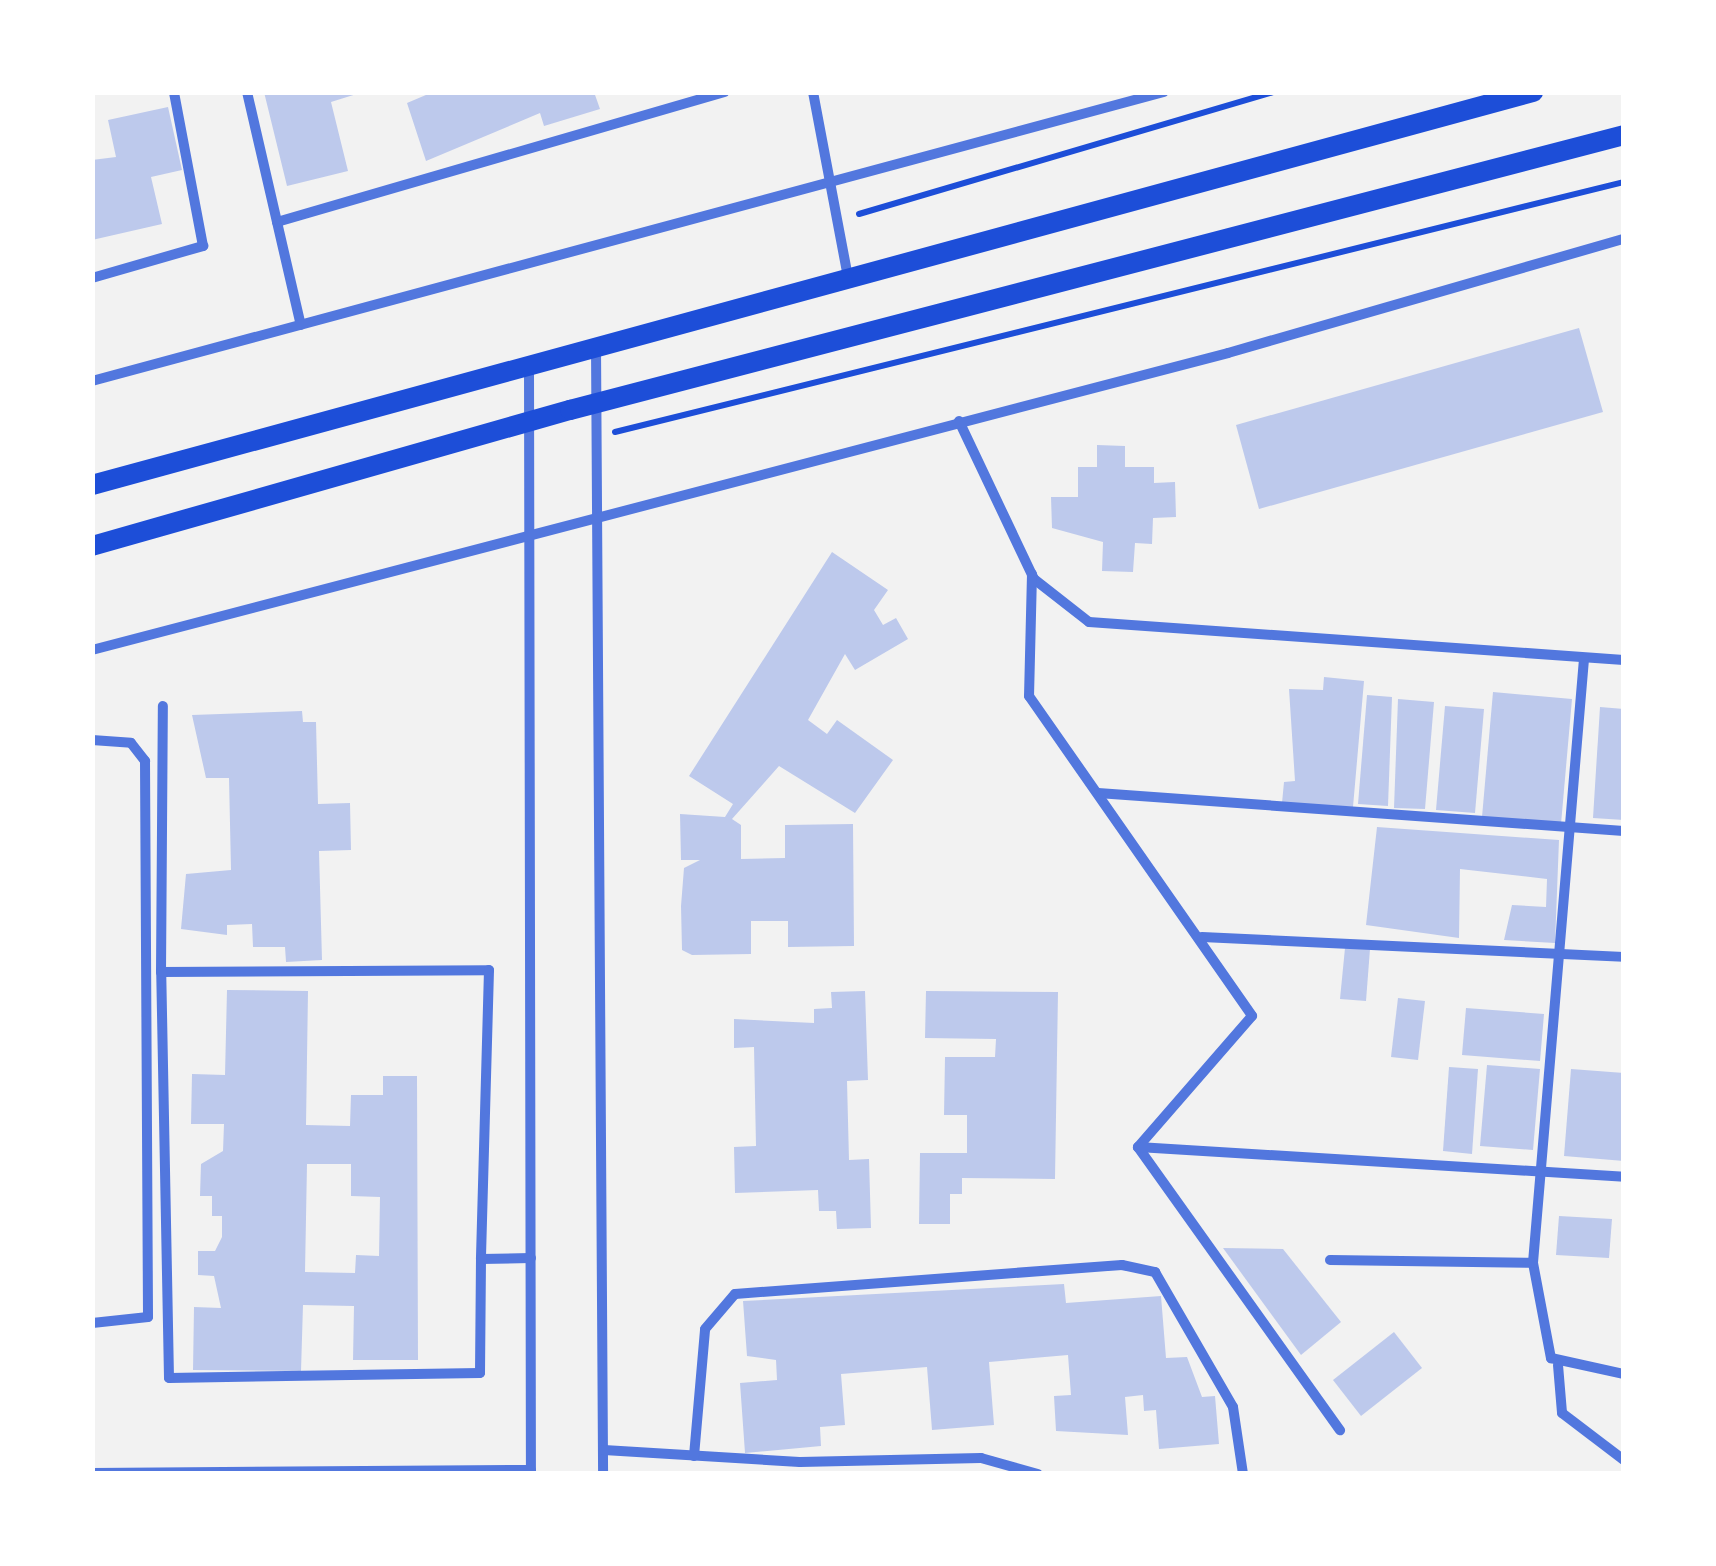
<!DOCTYPE html>
<style>
body{margin:0}
#map{position:relative;width:1716px;height:1566px;overflow:hidden;background:#f2f2f2;font-family:"Noto Serif",serif}
div>[style]{position:absolute}
.building>*{inset:0;background:#bdc9ec}
.path>*{height:6px;margin:-3px;padding:0 3px;transform-origin:3px;border-radius:3px;background:#1d4ed8}
.minor>*{height:10px;margin:-5px;padding:0 5px;transform-origin:5px;border-radius:5px;background:#5277de}
.secondary>*{height:20px;margin:-10px;padding:0 10px;transform-origin:10px;border-radius:10px;background:#1d4ed8}
span{translate:-50% -50%;white-space:nowrap;text-align:center;line-height:1.15;-webkit-text-stroke:10px #fff;paint-order:stroke}
.frame{position:absolute;inset:0;border:95px solid #fff;pointer-events:none}
</style>
<div id="map">
<div class="building">
<i style="clip-path:polygon(264px 92px,363px 92px,331px 102px,348px 171px,287px 186px)"></i>
<i style="clip-path:polygon(433px 92px,594px 92px,600px 109px,544px 126px,540px 113px,426px 161px,407px 103px)"></i>
<i style="clip-path:polygon(168px 107px,182px 170px,151px 177px,162px 224px,92px 240px,92px 160px,116px 157px,108px 120px)"></i>
<i style="clip-path:polygon(1579px 328px,1603px 412px,1259px 509px,1236px 425px)"></i>
<i style="clip-path:polygon(1097px 445px,1125px 446px,1125px 467px,1154px 467px,1154px 483px,1175px 482px,1176px 517px,1153px 518px,1152px 544px,1135px 543px,1133px 572px,1102px 571px,1103px 542px,1052px 528px,1051px 497px,1078px 497px,1078px 467px,1097px 467px)"></i>
<i style="clip-path:polygon(832px 552px,888px 590px,874px 610px,883px 625px,896px 618px,908px 639px,855px 670px,845px 654px,808px 720px,827px 734px,837px 720px,893px 760px,855px 813px,779px 766px,732px 819px,741px 825px,741px 859px,785px 858px,785px 825px,853px 824px,854px 946px,788px 947px,788px 921px,751px 921px,751px 954px,692px 955px,682px 950px,681px 906px,684px 868px,700px 860px,681px 860px,680px 814px,725px 817px,733px 804px,689px 776px)"></i>
<i style="clip-path:polygon(1324px 677px,1364px 681px,1353px 807px,1282px 803px,1284px 782px,1295px 781px,1289px 689px,1323px 690px)"></i>
<i style="clip-path:polygon(1493px 692px,1572px 699px,1561px 824px,1482px 817px)"></i>
<i style="clip-path:polygon(1367px 695px,1392px 697px,1388px 806px,1358px 804px)"></i>
<i style="clip-path:polygon(1398px 699px,1434px 702px,1425px 809px,1394px 808px)"></i>
<i style="clip-path:polygon(1445px 706px,1484px 709px,1475px 813px,1436px 810px)"></i>
<i style="clip-path:polygon(1600px 707px,1624px 709px,1624px 820px,1593px 818px)"></i>
<i style="clip-path:polygon(302px 711px,303px 722px,316px 722px,318px 804px,350px 803px,351px 850px,319px 851px,322px 960px,286px 962px,285px 947px,253px 947px,252px 924px,227px 925px,227px 935px,181px 929px,186px 874px,231px 870px,229px 778px,206px 778px,192px 715px)"></i>
<i style="clip-path:polygon(1377px 827px,1559px 840px,1555px 943px,1504px 940px,1512px 905px,1546px 907px,1547px 879px,1460px 869px,1459px 938px,1366px 925px)"></i>
<i style="clip-path:polygon(1345px 948px,1370px 949px,1366px 1001px,1340px 999px)"></i>
<i style="clip-path:polygon(evenodd,227px 990px,308px 991px,306px 1125px,350px 1126px,351px 1095px,383px 1095px,383px 1076px,417px 1076px,418px 1360px,353px 1360px,354px 1306px,303px 1305px,301px 1371px,193px 1370px,194px 1307px,221px 1308px,214px 1276px,198px 1275px,198px 1251px,215px 1251px,222px 1237px,222px 1216px,212px 1216px,212px 1196px,200px 1196px,201px 1164px,223px 1151px,224px 1124px,191px 1124px,192px 1074px,225px 1075px,227px 990px,307px 1164px,351px 1164px,351px 1196px,380px 1197px,379px 1256px,356px 1255px,355px 1273px,305px 1272px,307px 1164px)"></i>
<i style="clip-path:polygon(865px 991px,868px 1080px,847px 1081px,849px 1160px,869px 1159px,871px 1228px,837px 1229px,836px 1211px,819px 1211px,818px 1190px,735px 1193px,734px 1147px,756px 1146px,754px 1047px,734px 1048px,734px 1019px,814px 1023px,814px 1009px,832px 1008px,831px 992px)"></i>
<i style="clip-path:polygon(926px 991px,1058px 992px,1055px 1179px,962px 1178px,962px 1194px,950px 1194px,950px 1224px,919px 1224px,920px 1153px,967px 1153px,967px 1115px,944px 1115px,945px 1057px,995px 1057px,996px 1039px,925px 1038px)"></i>
<i style="clip-path:polygon(1398px 998px,1425px 1001px,1418px 1060px,1391px 1057px)"></i>
<i style="clip-path:polygon(1466px 1008px,1544px 1014px,1540px 1061px,1462px 1055px)"></i>
<i style="clip-path:polygon(1487px 1065px,1540px 1069px,1533px 1150px,1480px 1146px)"></i>
<i style="clip-path:polygon(1449px 1067px,1478px 1069px,1472px 1154px,1443px 1151px)"></i>
<i style="clip-path:polygon(1571px 1069px,1624px 1073px,1624px 1161px,1564px 1156px)"></i>
<i style="clip-path:polygon(1559px 1216px,1612px 1219px,1609px 1258px,1556px 1255px)"></i>
<i style="clip-path:polygon(1223px 1248px,1283px 1249px,1341px 1322px,1301px 1355px)"></i>
<i style="clip-path:polygon(1064px 1284px,1066px 1303px,1161px 1296px,1166px 1358px,1187px 1357px,1202px 1397px,1215px 1396px,1219px 1444px,1159px 1449px,1156px 1410px,1144px 1411px,1143px 1395px,1125px 1397px,1128px 1435px,1056px 1431px,1054px 1396px,1071px 1395px,1068px 1355px,989px 1362px,994px 1425px,932px 1430px,927px 1367px,841px 1374px,845px 1425px,820px 1427px,821px 1446px,745px 1453px,740px 1383px,777px 1380px,776px 1360px,747px 1356px,743px 1301px)"></i>
<i style="clip-path:polygon(1394px 1332px,1422px 1368px,1361px 1416px,1333px 1380px)"></i>
</div>
<div class="path">
<i style="left:859px;top:214px;width:433px;rotate:-16.4deg"></i>
<i style="left:615px;top:432px;width:1040px;rotate:-13.92deg"></i>
</div>
<div class="minor">
<i style="left:247px;top:92px;width:239px;rotate:77deg"></i>
<i style="left:813px;top:92px;width:188px;rotate:79.3deg"></i>
<i style="left:277px;top:222px;width:466px;rotate:-16.2deg"></i>
<i style="left:92px;top:278px;width:116px;rotate:-16.1deg"></i>
<i style="left:203px;top:246px;width:157px;rotate:-100.7deg"></i>
<i style="left:596px;top:346px;width:1128px;rotate:89.64deg"></i>
<i style="left:529px;top:365px;width:1109px;rotate:89.9deg"></i>
<i style="left:92px;top:381px;width:1110px;rotate:-15.09deg"></i>
<i style="left:959px;top:421px;width:175px;rotate:64.6deg"></i>
<i style="left:1034px;top:579px;width:70px;rotate:38deg"></i>
<i style="left:1089px;top:622px;width:536px;rotate:4.06deg"></i>
<i style="left:1032px;top:574px;width:122px;rotate:91.4deg"></i>
<i style="left:1029px;top:696px;width:390px;rotate:55.1deg"></i>
<i style="left:1252px;top:1016px;width:174px;rotate:131deg"></i>
<i style="left:1138px;top:1147px;width:348px;rotate:54.5deg"></i>
<i style="left:92px;top:650px;width:1174px;rotate:-14.65deg"></i>
<i style="left:1228px;top:353px;width:412px;rotate:-16.1deg"></i>
<i style="left:1584px;top:659px;width:606px;rotate:94.83deg"></i>
<i style="left:1533px;top:1263px;width:97px;rotate:79.3deg"></i>
<i style="left:1551px;top:1358px;width:75px;rotate:12.4deg"></i>
<i style="left:92px;top:740px;width:39px;rotate:4deg"></i>
<i style="left:131px;top:743px;width:23px;rotate:52deg"></i>
<i style="left:145px;top:761px;width:556px;rotate:89.69deg"></i>
<i style="left:148px;top:1317px;width:56px;rotate:173.9deg"></i>
<i style="left:1098px;top:793px;width:527px;rotate:4.13deg"></i>
<i style="left:1202px;top:937px;width:422px;rotate:2.7deg"></i>
<i style="left:161px;top:972px;width:266px;rotate:-89.6deg"></i>
<i style="left:1138px;top:1147px;width:487px;rotate:3.5deg"></i>
<i style="left:481px;top:1259px;width:114px;rotate:90.5deg"></i>
<i style="left:480px;top:1373px;width:311px;rotate:179.1deg"></i>
<i style="left:169px;top:1378px;width:406px;rotate:-91.1deg"></i>
<i style="left:161px;top:972px;width:328px;rotate:-0.3deg"></i>
<i style="left:489px;top:970px;width:289px;rotate:91.6deg"></i>
<i style="left:481px;top:1259px;width:50px;rotate:-1.1deg"></i>
<i style="left:1330px;top:1260px;width:203px;rotate:0.8deg"></i>
<i style="left:1558px;top:1365px;width:48px;rotate:85.2deg"></i>
<i style="left:1562px;top:1413px;width:78px;rotate:37.2deg"></i>
<i style="left:604px;top:1450px;width:196px;rotate:3.5deg"></i>
<i style="left:800px;top:1462px;width:181px;rotate:-1.3deg"></i>
<i style="left:981px;top:1458px;width:59px;rotate:15.7deg"></i>
<i style="left:694px;top:1456px;width:127px;rotate:-85deg"></i>
<i style="left:705px;top:1329px;width:46px;rotate:-49.4deg"></i>
<i style="left:735px;top:1294px;width:388px;rotate:-4.3deg"></i>
<i style="left:1122px;top:1265px;width:34px;rotate:12deg"></i>
<i style="left:1155px;top:1272px;width:156px;rotate:60deg"></i>
<i style="left:1233px;top:1407px;width:68px;rotate:81.5deg"></i>
<i style="left:92px;top:1473px;width:439px;rotate:-0.4deg"></i>
</div>
<div class="secondary">
<i style="left:92px;top:485px;width:1494px;rotate:-15.26deg"></i>
<i style="left:92px;top:546px;width:497px;rotate:-15.9deg"></i>
<i style="left:570px;top:410px;width:1089px;rotate:-14.62deg"></i>
</div>
<div class="frame"></div>
</div>
